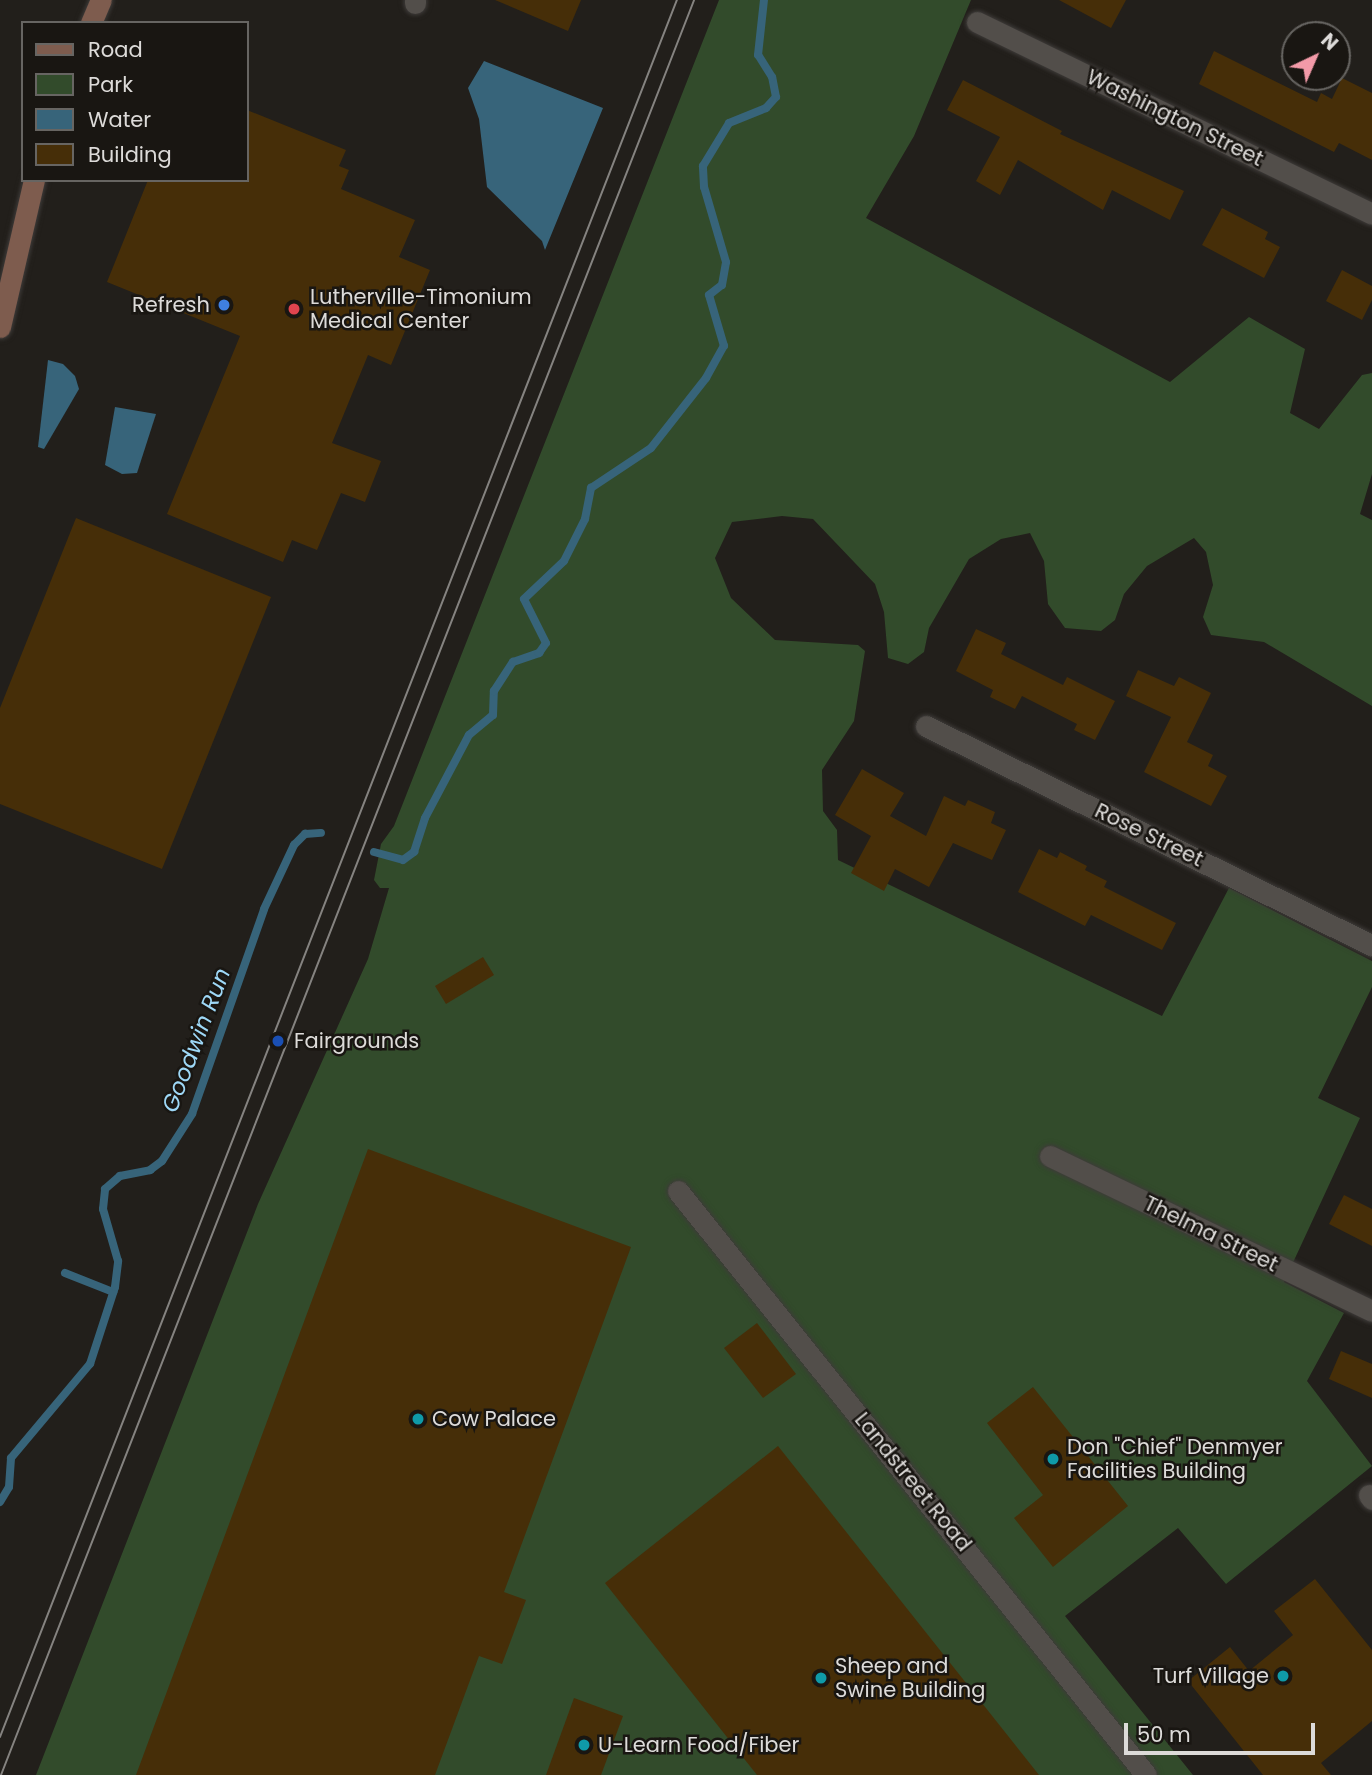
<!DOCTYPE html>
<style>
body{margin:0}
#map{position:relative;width:1372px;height:1775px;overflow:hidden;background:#221f1b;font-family:Poppins,sans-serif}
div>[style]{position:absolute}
.green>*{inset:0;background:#324b2b}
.water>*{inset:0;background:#37647a}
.stream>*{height:8px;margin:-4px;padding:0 4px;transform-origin:4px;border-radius:4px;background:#37647a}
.building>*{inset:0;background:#462e08}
.roads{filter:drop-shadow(0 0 2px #3e3b39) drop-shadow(0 0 2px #3e3b39)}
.minor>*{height:21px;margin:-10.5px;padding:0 10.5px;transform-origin:10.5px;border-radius:10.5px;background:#524e4a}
.secondary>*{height:21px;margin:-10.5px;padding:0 10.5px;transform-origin:10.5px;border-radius:10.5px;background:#7e5c4e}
.tram>*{height:2px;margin:-1px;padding:0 1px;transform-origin:1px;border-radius:1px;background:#858380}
.dots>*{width:19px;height:19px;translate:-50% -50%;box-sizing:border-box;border:4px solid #191612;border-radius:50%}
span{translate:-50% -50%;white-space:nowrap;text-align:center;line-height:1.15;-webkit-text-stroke:5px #191612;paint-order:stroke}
.street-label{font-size:21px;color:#dddbd9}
.poi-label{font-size:21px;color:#dddbd9}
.left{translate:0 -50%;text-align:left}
.right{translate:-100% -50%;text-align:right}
.water-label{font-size:23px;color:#9ed8f7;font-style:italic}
.legend{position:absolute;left:21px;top:21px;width:228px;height:161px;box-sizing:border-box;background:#191612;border:2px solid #676562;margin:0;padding:9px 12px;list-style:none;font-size:21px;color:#dddbd9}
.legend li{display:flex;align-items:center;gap:14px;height:35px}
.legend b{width:35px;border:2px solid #676562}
.north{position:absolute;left:1281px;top:21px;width:70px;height:70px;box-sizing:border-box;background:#191612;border:2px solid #676562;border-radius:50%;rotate:44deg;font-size:19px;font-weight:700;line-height:28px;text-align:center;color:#dddbd9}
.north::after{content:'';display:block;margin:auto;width:24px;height:32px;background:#f39aa8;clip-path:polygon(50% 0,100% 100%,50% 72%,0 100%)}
.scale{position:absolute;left:1124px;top:1723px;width:191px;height:32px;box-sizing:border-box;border:4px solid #dddbd9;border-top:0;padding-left:9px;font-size:21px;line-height:24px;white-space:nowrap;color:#dddbd9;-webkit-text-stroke:5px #191612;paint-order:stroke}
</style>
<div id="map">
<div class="green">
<i style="clip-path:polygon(719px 0,971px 0,914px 136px,866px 218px,1170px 382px,1249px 317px,1305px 349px,1290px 413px,1319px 429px,1362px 375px,1372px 373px,1372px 474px,1360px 514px,1372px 520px,1372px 706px,1264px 642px,1211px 635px,1203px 617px,1213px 585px,1206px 552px,1194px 538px,1147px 566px,1124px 594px,1115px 620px,1101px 631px,1065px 628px,1048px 604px,1044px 561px,1030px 533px,1001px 539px,969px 559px,929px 628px,924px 652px,908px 664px,888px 658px,884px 612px,875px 584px,813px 519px,782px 516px,732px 522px,715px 558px,731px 598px,775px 640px,858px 645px,865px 651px,854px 721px,822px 770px,823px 811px,837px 830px,838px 860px,1162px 1016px,1229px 888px,1372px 961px,1372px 987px,1318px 1098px,1360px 1118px,1284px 1282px,1344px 1313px,1307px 1381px,1372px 1466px,1226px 1584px,1178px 1528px,1065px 1616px,1193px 1775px,36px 1775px,258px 1204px,368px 959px,389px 888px,380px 888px,374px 880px,381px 844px,394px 826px)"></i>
</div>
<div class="water">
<i style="clip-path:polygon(484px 61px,603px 108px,545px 250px,542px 241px,487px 187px,479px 119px,468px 88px)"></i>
<i style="clip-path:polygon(48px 360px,63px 364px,75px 376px,79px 389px,44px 449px,38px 447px)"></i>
<i style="clip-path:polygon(115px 407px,156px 414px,137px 473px,122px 474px,105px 465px)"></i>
</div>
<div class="stream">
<i style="left:374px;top:852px;width:30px;rotate:15deg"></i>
<i style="left:403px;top:860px;width:14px;rotate:-36deg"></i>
<i style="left:414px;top:852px;width:36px;rotate:-72deg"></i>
<i style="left:425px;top:818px;width:94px;rotate:-62.1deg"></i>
<i style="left:469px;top:735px;width:31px;rotate:-40deg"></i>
<i style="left:493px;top:715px;width:24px;rotate:-88deg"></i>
<i style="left:494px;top:691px;width:35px;rotate:-57deg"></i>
<i style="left:513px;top:662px;width:28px;rotate:-19deg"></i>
<i style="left:539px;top:653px;width:12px;rotate:-55deg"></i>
<i style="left:546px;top:643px;width:49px;rotate:-116.6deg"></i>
<i style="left:524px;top:599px;width:55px;rotate:-43.5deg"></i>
<i style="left:564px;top:561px;width:47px;rotate:-63.4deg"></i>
<i style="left:585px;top:519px;width:32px;rotate:-79deg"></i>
<i style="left:591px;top:488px;width:72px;rotate:-33.7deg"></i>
<i style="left:651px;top:448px;width:89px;rotate:-51.8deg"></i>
<i style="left:706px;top:378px;width:37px;rotate:-61deg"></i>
<i style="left:724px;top:346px;width:53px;rotate:-106.4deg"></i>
<i style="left:709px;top:295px;width:16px;rotate:-38deg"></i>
<i style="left:722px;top:285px;width:23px;rotate:-80deg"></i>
<i style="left:726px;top:262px;width:78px;rotate:-106.3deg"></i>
<i style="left:704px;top:187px;width:21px;rotate:-93deg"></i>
<i style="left:703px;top:166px;width:50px;rotate:-58.8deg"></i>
<i style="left:729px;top:123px;width:40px;rotate:-22deg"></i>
<i style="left:766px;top:108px;width:15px;rotate:-48deg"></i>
<i style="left:776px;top:97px;width:20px;rotate:-101deg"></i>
<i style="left:772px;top:77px;width:26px;rotate:-122deg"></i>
<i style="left:758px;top:55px;width:55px;rotate:-83.8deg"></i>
<i style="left:65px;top:1273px;width:52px;rotate:21.6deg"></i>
<i style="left:0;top:1502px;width:17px;rotate:-59deg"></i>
<i style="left:9px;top:1487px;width:29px;rotate:-86deg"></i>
<i style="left:11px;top:1458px;width:123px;rotate:-50deg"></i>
<i style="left:90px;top:1364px;width:81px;rotate:-72deg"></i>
<i style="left:115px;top:1287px;width:26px;rotate:-83deg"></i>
<i style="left:118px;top:1261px;width:54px;rotate:-106.1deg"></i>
<i style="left:103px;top:1209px;width:20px;rotate:-84deg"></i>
<i style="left:105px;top:1189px;width:20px;rotate:-41deg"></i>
<i style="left:120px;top:1176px;width:31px;rotate:-11deg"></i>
<i style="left:150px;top:1170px;width:15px;rotate:-37deg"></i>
<i style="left:162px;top:1161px;width:56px;rotate:-57.4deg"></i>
<i style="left:192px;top:1114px;width:217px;rotate:-70.6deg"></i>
<i style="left:264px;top:909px;width:71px;rotate:-64.9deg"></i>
<i style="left:294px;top:845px;width:16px;rotate:-45deg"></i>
<i style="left:305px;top:834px;width:16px;rotate:-4deg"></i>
</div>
<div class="building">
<i style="clip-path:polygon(495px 0,581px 0,568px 31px)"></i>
<i style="clip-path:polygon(1059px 0,1126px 0,1111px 28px)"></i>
<i style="clip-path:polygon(1214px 51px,1317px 102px,1321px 93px,1332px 99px,1342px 78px,1372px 93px,1372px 160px,1339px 143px,1334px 152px,1199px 84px)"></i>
<i style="clip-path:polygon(963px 80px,1062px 131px,1060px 134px,1184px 191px,1170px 220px,1112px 190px,1103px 210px,1018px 160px,1000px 195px,976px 181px,1000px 137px,947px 110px)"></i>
<i style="clip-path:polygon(247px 110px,346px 150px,339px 166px,349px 170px,341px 189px,415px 220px,399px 257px,430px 270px,391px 365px,368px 355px,332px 443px,381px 461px,365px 502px,341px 493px,317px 550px,292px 540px,283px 562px,167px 514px,240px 336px,107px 282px,148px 180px,247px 180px)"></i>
<i style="clip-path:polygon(1222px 208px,1268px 232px,1265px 239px,1280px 247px,1264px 278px,1202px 245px)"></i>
<i style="clip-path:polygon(1342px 270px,1372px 286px,1372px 300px,1362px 320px,1326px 301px)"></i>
<i style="clip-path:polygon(76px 518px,271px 597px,162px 869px,0 804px,0 708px)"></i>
<i style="clip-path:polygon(976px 629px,1006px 643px,1001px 654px,1063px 685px,1067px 677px,1115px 701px,1095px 740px,1074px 730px,1077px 724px,1022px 696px,1015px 709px,990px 697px,993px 690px,956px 671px)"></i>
<i style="clip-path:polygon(1138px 670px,1174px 686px,1179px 677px,1211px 693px,1187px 742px,1213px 755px,1208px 766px,1227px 776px,1211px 806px,1144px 772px,1171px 717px,1126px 696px)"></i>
<i style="clip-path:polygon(862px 769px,904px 793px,890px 816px,926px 836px,944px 796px,965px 806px,968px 800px,995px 812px,991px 823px,1006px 830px,992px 860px,953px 843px,929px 887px,895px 869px,884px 891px,851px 873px,871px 836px,835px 815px)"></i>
<i style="clip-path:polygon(1039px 849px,1057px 858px,1060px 852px,1087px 866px,1085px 870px,1107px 881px,1104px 887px,1176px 923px,1162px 950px,1091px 915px,1085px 926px,1018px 892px)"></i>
<i style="clip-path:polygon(483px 957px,494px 975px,446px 1004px,435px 986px)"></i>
<i style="clip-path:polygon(368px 1149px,631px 1247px,504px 1592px,526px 1600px,502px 1664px,479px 1656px,435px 1775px,136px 1775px)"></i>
<i style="clip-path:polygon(1344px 1195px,1372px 1209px,1372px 1246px,1329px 1224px)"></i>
<i style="clip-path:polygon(757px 1323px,796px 1374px,763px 1398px,724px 1348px)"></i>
<i style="clip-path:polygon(1341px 1351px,1372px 1364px,1372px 1398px,1329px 1379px)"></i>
<i style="clip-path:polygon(1033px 1387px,1128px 1506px,1053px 1567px,1014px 1518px,1043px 1495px,987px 1423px)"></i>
<i style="clip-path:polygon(778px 1446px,1039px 1775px,757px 1775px,605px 1583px)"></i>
<i style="clip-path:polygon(1315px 1579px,1372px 1650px,1372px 1721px,1321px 1763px,1331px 1775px,1263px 1775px,1188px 1681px,1230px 1647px,1249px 1671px,1293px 1635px,1274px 1611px)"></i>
<i style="clip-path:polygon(574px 1698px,623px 1716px,601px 1775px,546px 1775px)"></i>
</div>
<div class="roads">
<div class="minor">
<i style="left:415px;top:0;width:3px;rotate:90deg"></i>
<i style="left:977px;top:22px;width:439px;rotate:25.9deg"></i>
<i style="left:926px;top:726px;width:497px;rotate:26.2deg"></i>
<i style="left:1050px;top:1156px;width:357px;rotate:25.7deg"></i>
<i style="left:678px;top:1191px;width:748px;rotate:51.29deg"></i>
<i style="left:1369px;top:1495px;width:5px;rotate:53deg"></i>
</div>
<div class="secondary">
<i style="left:91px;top:23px;width:25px;rotate:-67deg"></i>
<i style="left:0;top:327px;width:151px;rotate:-77deg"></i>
</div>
</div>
<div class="tram">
<i style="left:0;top:1737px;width:1864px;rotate:-68.71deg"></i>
<i style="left:1px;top:1775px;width:1905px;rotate:-68.67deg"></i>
</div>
<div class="dots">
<i style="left:224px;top:305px;background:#3f7fe0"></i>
<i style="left:294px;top:309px;background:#e0444e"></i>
<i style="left:278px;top:1041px;background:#1a4fb4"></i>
<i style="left:418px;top:1419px;background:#0f9aa8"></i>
<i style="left:1053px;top:1459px;background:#0f9aa8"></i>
<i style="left:1283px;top:1676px;background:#0f9aa8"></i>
<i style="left:821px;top:1678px;background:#0f9aa8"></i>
<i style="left:584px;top:1745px;background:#0f9aa8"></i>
</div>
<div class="street-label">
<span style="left:1175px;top:118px;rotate:26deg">Washington Street</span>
<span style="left:1149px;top:835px;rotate:26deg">Rose Street</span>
<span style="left:1211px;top:1234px;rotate:26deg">Thelma Street</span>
<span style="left:913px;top:1482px;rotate:51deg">Landstreet Road</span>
</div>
<div class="poi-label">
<span class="left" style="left:310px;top:309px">Lutherville-Timonium<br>Medical Center</span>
<span class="right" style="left:210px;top:305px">Refresh</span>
<span class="left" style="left:294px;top:1041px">Fairgrounds</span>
<span class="left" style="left:432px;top:1419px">Cow Palace</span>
<span class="left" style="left:1067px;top:1459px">Don "Chief" Denmyer<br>Facilities Building</span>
<span class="left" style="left:835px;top:1678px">Sheep and<br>Swine Building</span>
<span class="right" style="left:1269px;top:1676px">Turf Village</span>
<span class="left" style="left:598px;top:1745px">U-Learn Food/Fiber</span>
</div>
<div class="water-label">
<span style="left:196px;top:1040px;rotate:-69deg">Goodwin Run</span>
</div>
<ul class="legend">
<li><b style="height:9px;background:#7e5c4e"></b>Road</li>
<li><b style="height:19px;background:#324b2b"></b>Park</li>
<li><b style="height:19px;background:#37647a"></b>Water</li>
<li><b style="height:19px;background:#462e08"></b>Building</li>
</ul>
<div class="north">N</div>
<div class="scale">50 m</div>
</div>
